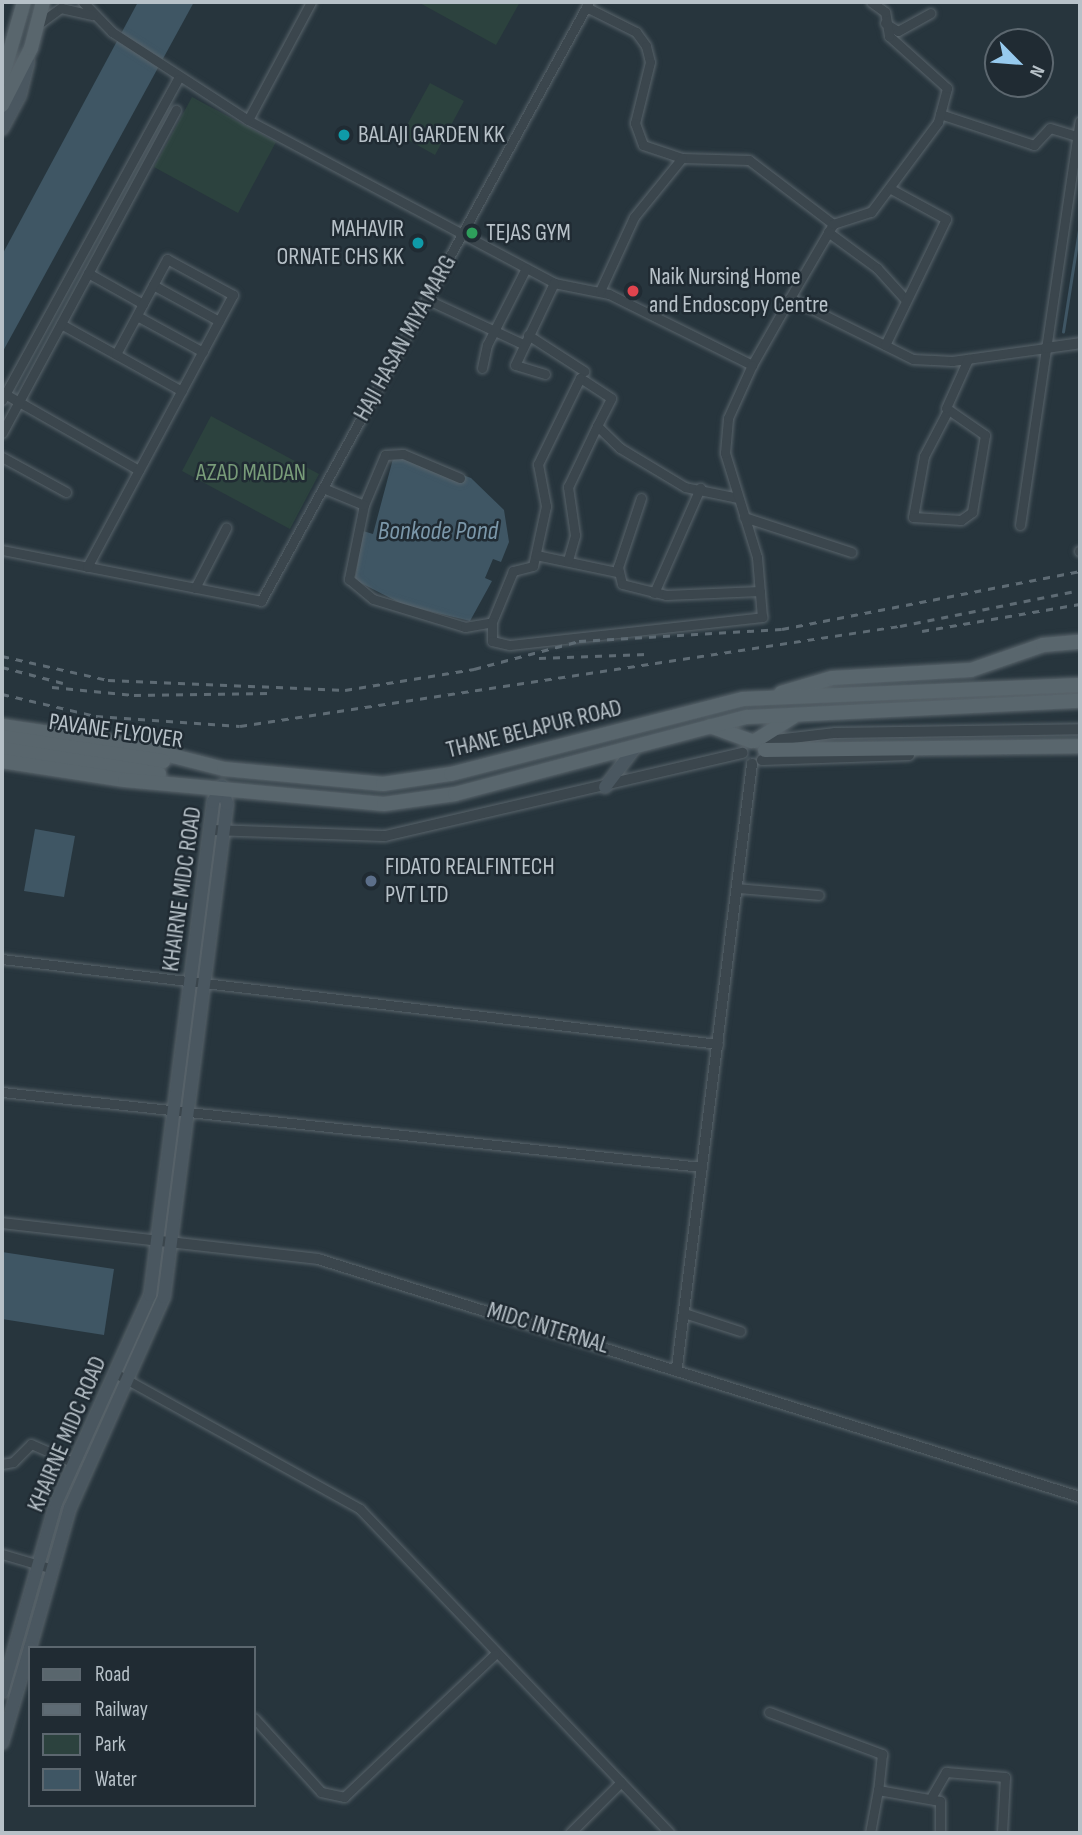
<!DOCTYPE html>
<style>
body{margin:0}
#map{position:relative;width:1082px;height:1835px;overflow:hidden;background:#27353d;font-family:"Sofia Sans Condensed",sans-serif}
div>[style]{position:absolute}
.green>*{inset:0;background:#2c423e}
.water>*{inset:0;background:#3f5664}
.stream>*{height:2.5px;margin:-1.25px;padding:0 1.25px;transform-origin:1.25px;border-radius:1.25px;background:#3f5664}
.roads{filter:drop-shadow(0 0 2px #59646b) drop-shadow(0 0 2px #59646b)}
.minor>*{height:9px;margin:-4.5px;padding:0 4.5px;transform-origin:4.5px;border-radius:4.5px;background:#3b464d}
.tertiary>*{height:10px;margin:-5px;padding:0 5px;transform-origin:5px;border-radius:5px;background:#3b464d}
.secondary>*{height:12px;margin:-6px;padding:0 6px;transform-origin:6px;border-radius:6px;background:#4a5760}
.primary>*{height:14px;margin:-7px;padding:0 7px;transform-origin:7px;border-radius:7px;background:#59666d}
.rail>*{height:2.5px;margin-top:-1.25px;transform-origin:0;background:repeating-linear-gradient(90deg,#5e6b74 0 7px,transparent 0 14px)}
.dots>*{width:19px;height:19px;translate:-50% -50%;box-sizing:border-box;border:4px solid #202b33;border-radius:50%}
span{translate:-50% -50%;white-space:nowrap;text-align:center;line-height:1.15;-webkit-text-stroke:5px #202b33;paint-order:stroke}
.poi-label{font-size:24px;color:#b7c1c8}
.left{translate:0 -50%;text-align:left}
.right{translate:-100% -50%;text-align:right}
.street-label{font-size:24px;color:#b7c1c8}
.park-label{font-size:24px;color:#789c79}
.water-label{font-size:26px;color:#7b97a9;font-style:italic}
.frame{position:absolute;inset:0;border:4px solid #b7c1c8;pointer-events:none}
.legend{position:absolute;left:28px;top:1646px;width:228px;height:161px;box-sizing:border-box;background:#202b33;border:2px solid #5c676f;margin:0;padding:9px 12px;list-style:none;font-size:21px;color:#b7c1c8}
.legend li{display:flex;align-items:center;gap:14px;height:35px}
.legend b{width:35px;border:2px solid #5c676f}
.north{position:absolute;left:984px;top:28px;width:70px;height:70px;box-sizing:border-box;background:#202b33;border:2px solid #5c676f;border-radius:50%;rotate:115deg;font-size:19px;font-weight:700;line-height:28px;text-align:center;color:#b7c1c8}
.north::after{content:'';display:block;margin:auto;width:24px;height:32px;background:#97caee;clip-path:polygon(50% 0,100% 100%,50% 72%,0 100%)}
</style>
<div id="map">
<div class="green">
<i style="clip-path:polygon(418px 2px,520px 2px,496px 45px)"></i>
<i style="clip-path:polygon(430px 83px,464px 101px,435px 155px,401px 136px)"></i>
<i style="clip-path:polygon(192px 97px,276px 142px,238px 213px,154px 167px)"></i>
<i style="clip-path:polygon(211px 416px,319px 474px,290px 529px,182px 471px)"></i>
</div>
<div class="water">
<i style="clip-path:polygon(138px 2px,194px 2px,2px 353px,2px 255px)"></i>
<i style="clip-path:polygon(403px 454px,471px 478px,504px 510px,509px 542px,501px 562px,493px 559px,485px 578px,492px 581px,470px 621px,404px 605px,355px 580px,363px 531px,373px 534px,394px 455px)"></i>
<i style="clip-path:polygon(35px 829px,75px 836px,64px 897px,24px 891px)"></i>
<i style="clip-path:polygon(2px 1252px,114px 1269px,104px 1335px,2px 1319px)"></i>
</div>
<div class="stream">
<i style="left:1063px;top:332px;width:110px;rotate:-81.1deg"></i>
</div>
<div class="roads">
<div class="minor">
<i style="left:83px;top:2px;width:42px;rotate:46deg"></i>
<i style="left:112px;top:32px;width:162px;rotate:32.9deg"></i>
<i style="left:248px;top:120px;width:347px;rotate:28deg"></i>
<i style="left:554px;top:283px;width:56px;rotate:11.3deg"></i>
<i style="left:609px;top:294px;width:160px;rotate:26.4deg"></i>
<i style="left:752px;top:365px;width:77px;rotate:-60.4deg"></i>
<i style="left:790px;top:298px;width:137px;rotate:26.4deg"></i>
<i style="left:913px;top:359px;width:39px;rotate:3deg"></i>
<i style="left:952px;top:361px;width:95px;rotate:-7.9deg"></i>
<i style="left:586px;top:7px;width:56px;rotate:26.6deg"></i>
<i style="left:636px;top:32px;width:17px;rotate:54deg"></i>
<i style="left:646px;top:46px;width:16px;rotate:76deg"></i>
<i style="left:650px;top:62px;width:63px;rotate:103.8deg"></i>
<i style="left:635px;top:123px;width:23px;rotate:70deg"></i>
<i style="left:643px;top:145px;width:41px;rotate:18.4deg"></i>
<i style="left:682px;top:158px;width:67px;rotate:1.7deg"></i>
<i style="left:749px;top:160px;width:106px;rotate:37.3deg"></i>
<i style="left:40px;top:23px;width:26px;rotate:-36deg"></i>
<i style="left:61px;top:8px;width:32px;rotate:13deg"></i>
<i style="left:885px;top:23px;width:15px;rotate:32deg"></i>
<i style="left:898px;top:31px;width:37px;rotate:-29deg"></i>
<i style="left:940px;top:114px;width:99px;rotate:18.3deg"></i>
<i style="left:1034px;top:145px;width:23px;rotate:-47deg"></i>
<i style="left:1050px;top:128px;width:31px;rotate:17deg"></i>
<i style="left:248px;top:120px;width:134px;rotate:-61.9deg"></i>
<i style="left:828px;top:232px;width:61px;rotate:36.3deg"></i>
<i style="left:877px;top:268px;width:43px;rotate:47.8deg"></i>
<i style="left:88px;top:273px;width:63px;rotate:29.4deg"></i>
<i style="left:153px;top:285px;width:75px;rotate:28.6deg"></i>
<i style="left:600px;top:291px;width:81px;rotate:-65.3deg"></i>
<i style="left:634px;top:217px;width:76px;rotate:-50.9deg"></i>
<i style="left:790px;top:298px;width:86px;rotate:-59.8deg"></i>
<i style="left:833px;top:224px;width:40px;rotate:-18deg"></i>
<i style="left:871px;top:212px;width:112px;rotate:-53.3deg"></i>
<i style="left:938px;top:122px;width:35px;rotate:-75deg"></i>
<i style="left:947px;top:88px;width:78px;rotate:-138.1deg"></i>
<i style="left:889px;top:36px;width:24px;rotate:-99deg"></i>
<i style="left:885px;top:12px;width:17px;rotate:-144deg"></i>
<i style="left:426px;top:299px;width:107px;rotate:24.9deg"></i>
<i style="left:137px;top:316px;width:75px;rotate:28.6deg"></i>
<i style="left:61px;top:324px;width:138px;rotate:29deg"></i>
<i style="left:528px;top:335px;width:67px;rotate:32.7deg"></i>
<i style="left:885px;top:345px;width:140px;rotate:-64.2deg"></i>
<i style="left:946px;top:219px;width:63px;rotate:-151.4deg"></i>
<i style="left:482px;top:368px;width:24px;rotate:-78deg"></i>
<i style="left:487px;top:345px;width:86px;rotate:-63.1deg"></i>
<i style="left:545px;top:374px;width:31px;rotate:-163deg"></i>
<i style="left:515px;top:365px;width:91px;rotate:-64.6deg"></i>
<i style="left:5px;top:394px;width:154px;rotate:29.6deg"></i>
<i style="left:2px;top:400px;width:366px;rotate:-61.3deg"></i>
<i style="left:947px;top:412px;width:50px;rotate:117.6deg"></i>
<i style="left:924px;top:456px;width:62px;rotate:100.2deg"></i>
<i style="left:913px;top:517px;width:48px;rotate:3.6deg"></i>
<i style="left:961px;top:520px;width:14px;rotate:-36deg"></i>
<i style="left:972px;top:512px;width:78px;rotate:-80.4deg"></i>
<i style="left:985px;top:435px;width:47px;rotate:-145.3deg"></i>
<i style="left:946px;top:408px;width:54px;rotate:-65.8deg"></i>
<i style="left:2px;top:433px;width:367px;rotate:-61.7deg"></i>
<i style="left:2px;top:457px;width:73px;rotate:28.7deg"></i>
<i style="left:460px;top:478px;width:62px;rotate:-157.2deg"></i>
<i style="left:403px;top:454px;width:18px;rotate:177deg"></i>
<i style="left:385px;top:455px;width:54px;rotate:112.8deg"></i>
<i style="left:364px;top:505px;width:76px;rotate:101.5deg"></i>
<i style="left:349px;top:579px;width:31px;rotate:40deg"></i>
<i style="left:373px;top:599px;width:96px;rotate:16.9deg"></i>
<i style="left:465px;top:627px;width:27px;rotate:-10deg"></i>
<i style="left:323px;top:488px;width:44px;rotate:22.5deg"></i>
<i style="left:641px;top:498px;width:73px;rotate:108.4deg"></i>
<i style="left:618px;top:567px;width:17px;rotate:77deg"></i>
<i style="left:622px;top:584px;width:45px;rotate:14deg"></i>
<i style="left:666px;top:595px;width:94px;rotate:-2.4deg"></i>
<i style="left:738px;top:498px;width:54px;rotate:-168.3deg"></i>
<i style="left:685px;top:487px;width:76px;rotate:-149deg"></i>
<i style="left:620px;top:448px;width:32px;rotate:-136deg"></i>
<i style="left:597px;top:426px;width:31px;rotate:-63deg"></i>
<i style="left:611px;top:398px;width:37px;rotate:-147deg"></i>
<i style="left:580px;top:378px;width:96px;rotate:116deg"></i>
<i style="left:538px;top:464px;width:43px;rotate:79.2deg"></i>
<i style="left:546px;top:506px;width:61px;rotate:102.2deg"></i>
<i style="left:533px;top:566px;width:21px;rotate:166deg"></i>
<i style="left:513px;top:571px;width:55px;rotate:112.4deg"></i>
<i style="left:492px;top:622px;width:19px;rotate:90deg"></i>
<i style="left:492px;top:641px;width:18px;rotate:13deg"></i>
<i style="left:510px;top:645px;width:254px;rotate:-6.3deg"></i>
<i style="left:762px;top:617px;width:60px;rotate:-94.8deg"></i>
<i style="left:757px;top:557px;width:109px;rotate:-107.1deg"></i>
<i style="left:725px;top:453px;width:35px;rotate:-85deg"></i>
<i style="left:728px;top:418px;width:58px;rotate:-65.6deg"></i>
<i style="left:744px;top:517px;width:113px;rotate:18.1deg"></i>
<i style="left:1020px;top:525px;width:408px;rotate:-81.6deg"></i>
<i style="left:2px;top:550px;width:264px;rotate:11.1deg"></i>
<i style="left:261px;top:601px;width:683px;rotate:-61.3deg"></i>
<i style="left:1079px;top:551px;width:1px"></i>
<i style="left:536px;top:555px;width:83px;rotate:11.9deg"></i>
<i style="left:568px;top:560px;width:26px;rotate:-74deg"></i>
<i style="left:575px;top:535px;width:49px;rotate:-98.3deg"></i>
<i style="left:568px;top:487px;width:68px;rotate:-64.6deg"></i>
<i style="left:87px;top:567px;width:309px;rotate:-61.8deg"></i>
<i style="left:233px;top:295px;width:75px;rotate:-151.4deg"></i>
<i style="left:167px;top:259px;width:108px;rotate:118.2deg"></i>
<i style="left:195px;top:588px;width:68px;rotate:-62.7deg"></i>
<i style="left:654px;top:593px;width:115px;rotate:-66.3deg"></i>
<i style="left:737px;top:888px;width:82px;rotate:4.9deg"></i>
<i style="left:2px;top:959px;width:721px;rotate:6.77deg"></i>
<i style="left:2px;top:1092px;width:704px;rotate:6.12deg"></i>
<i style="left:684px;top:1313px;width:59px;rotate:17.8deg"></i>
<i style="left:115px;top:1373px;width:280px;rotate:29deg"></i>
<i style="left:360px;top:1509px;width:448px;rotate:46.3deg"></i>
<i style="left:2px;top:1464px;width:11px;rotate:-10deg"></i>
<i style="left:13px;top:1462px;width:25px;rotate:-45deg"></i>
<i style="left:31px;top:1444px;width:47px;rotate:23.8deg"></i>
<i style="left:2px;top:1554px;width:53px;rotate:16.4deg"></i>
<i style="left:769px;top:1712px;width:121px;rotate:20.4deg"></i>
<i style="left:882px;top:1754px;width:36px;rotate:96deg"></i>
<i style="left:878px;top:1790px;width:63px;rotate:10.1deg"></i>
<i style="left:940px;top:1801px;width:32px;rotate:90deg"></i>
<i style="left:254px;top:1718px;width:100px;rotate:47.8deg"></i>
<i style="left:321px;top:1792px;width:24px;rotate:12deg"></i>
<i style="left:344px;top:1797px;width:208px;rotate:-43.4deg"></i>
<i style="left:932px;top:1796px;width:28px;rotate:-60deg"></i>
<i style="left:946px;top:1772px;width:59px;rotate:4.8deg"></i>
<i style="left:1005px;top:1777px;width:56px;rotate:93.1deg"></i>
<i style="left:570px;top:1833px;width:72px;rotate:-45deg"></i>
<i style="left:870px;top:1833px;width:44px;rotate:-79.5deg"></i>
</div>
<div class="tertiary">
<i style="left:1046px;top:348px;width:34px;rotate:-8deg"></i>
<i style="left:759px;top:742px;width:77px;rotate:-6.8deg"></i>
<i style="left:835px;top:733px;width:245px;rotate:-0.9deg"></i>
<i style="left:762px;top:760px;width:147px;rotate:-1.9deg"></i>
<i style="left:210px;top:830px;width:175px;rotate:2deg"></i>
<i style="left:385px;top:836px;width:367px;rotate:-13.1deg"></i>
<i style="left:2px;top:1223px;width:318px;rotate:6.5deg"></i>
<i style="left:318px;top:1259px;width:798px;rotate:17.35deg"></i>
<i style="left:677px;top:1367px;width:608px;rotate:-82.91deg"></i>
</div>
<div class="secondary">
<i style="left:2px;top:129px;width:38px;rotate:-62deg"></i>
<i style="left:20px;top:95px;width:34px;rotate:-76deg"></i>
<i style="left:605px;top:787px;width:53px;rotate:-52.7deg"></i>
<i style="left:30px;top:1648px;width:146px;rotate:-74.1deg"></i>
<i style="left:70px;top:1508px;width:231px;rotate:-66deg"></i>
<i style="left:164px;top:1297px;width:497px;rotate:-82.7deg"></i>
<i style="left:227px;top:804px;width:19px;rotate:-106deg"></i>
<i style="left:2px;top:1692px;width:197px;rotate:-74.1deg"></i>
<i style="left:56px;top:1503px;width:228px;rotate:-65.7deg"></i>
<i style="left:150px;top:1295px;width:497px;rotate:-82.7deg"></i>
<i style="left:213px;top:802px;width:18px;rotate:-61deg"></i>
<i style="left:2px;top:1743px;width:99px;rotate:-73.6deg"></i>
</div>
<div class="primary">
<i style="left:2px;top:78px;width:79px;rotate:-73.9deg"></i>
<i style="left:2px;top:105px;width:64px;rotate:-63deg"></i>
<i style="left:31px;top:48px;width:48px;rotate:-75.4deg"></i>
<i style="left:781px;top:693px;width:53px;rotate:-16.4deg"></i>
<i style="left:832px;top:678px;width:139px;rotate:-3.3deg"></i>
<i style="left:971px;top:670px;width:76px;rotate:-19.1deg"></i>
<i style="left:1043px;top:645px;width:37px;rotate:-5deg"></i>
<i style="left:2px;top:726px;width:129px;rotate:8.4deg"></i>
<i style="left:130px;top:745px;width:97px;rotate:14.3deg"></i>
<i style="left:224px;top:769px;width:160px;rotate:5.4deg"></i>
<i style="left:383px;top:784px;width:69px;rotate:-8.4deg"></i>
<i style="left:451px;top:774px;width:302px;rotate:-14.4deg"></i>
<i style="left:744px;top:699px;width:336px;rotate:-2.4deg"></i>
<i style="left:710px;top:726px;width:44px;rotate:20.1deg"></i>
<i style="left:2px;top:737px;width:163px;rotate:8.5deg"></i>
<i style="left:755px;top:741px;width:45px;rotate:-32.3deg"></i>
<i style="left:2px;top:749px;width:159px;rotate:9deg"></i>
<i style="left:765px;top:750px;width:315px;rotate:-0.7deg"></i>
<i style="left:2px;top:761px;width:124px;rotate:8.8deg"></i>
<i style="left:125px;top:780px;width:260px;rotate:5.3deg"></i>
<i style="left:384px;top:804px;width:72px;rotate:-8deg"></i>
<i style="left:455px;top:794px;width:302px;rotate:-14.8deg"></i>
<i style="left:747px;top:717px;width:333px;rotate:-2.8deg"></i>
</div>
</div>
<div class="rail">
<i style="left:922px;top:631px;width:160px;rotate:-9.7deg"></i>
<i style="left:2px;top:656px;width:109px;rotate:12.8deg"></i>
<i style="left:108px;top:680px;width:237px;rotate:2.4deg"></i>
<i style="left:345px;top:690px;width:131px;rotate:-9.2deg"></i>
<i style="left:474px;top:669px;width:109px;rotate:-14.9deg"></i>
<i style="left:579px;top:641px;width:203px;rotate:-3.4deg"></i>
<i style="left:782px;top:629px;width:304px;rotate:-11deg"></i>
<i style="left:539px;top:658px;width:108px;rotate:-2.1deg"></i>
<i style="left:2px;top:667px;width:63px;rotate:14.7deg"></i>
<i style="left:52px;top:687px;width:82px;rotate:5.6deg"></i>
<i style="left:134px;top:695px;width:135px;rotate:-0.8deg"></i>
<i style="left:2px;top:694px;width:97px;rotate:13.2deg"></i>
<i style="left:96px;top:716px;width:144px;rotate:4deg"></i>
<i style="left:240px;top:726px;width:668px;rotate:-8.62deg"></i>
<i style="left:900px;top:626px;width:184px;rotate:-11.3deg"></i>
</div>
<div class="dots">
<i style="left:344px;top:135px;background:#0f9aa8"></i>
<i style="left:472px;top:233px;background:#2e9e5b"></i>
<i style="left:418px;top:243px;background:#0f9aa8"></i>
<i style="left:633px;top:291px;background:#e0444e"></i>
<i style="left:371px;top:881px;background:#5c6f8a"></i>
</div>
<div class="poi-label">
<span class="left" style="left:358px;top:135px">BALAJI GARDEN KK</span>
<span class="right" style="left:404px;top:243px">MAHAVIR<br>ORNATE CHS KK</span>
<span class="left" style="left:486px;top:233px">TEJAS GYM</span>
<span class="left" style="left:649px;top:291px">Naik Nursing Home<br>and Endoscopy Centre</span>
<span class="left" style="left:385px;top:881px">FIDATO REALFINTECH<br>PVT LTD</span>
</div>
<div class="street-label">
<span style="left:405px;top:338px;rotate:-61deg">HAJI HASAN MIYA MARG</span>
<span style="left:534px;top:729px;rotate:-14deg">THANE BELAPUR ROAD</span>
<span style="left:116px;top:731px;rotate:8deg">PAVANE FLYOVER</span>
<span style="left:182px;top:889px;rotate:-82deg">KHAIRNE MIDC ROAD</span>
<span style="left:548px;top:1328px;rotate:17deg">MIDC INTERNAL</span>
<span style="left:67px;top:1434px;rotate:-67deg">KHAIRNE MIDC ROAD</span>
</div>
<div class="park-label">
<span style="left:251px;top:473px">AZAD MAIDAN</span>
</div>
<div class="water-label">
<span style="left:438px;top:532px">Bonkode Pond</span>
</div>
<div class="frame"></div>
<ul class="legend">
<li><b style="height:9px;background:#59666d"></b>Road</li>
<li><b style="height:9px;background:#5e6b74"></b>Railway</li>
<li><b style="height:19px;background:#2c423e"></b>Park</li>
<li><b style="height:19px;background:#3f5664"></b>Water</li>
</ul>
<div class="north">N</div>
</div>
